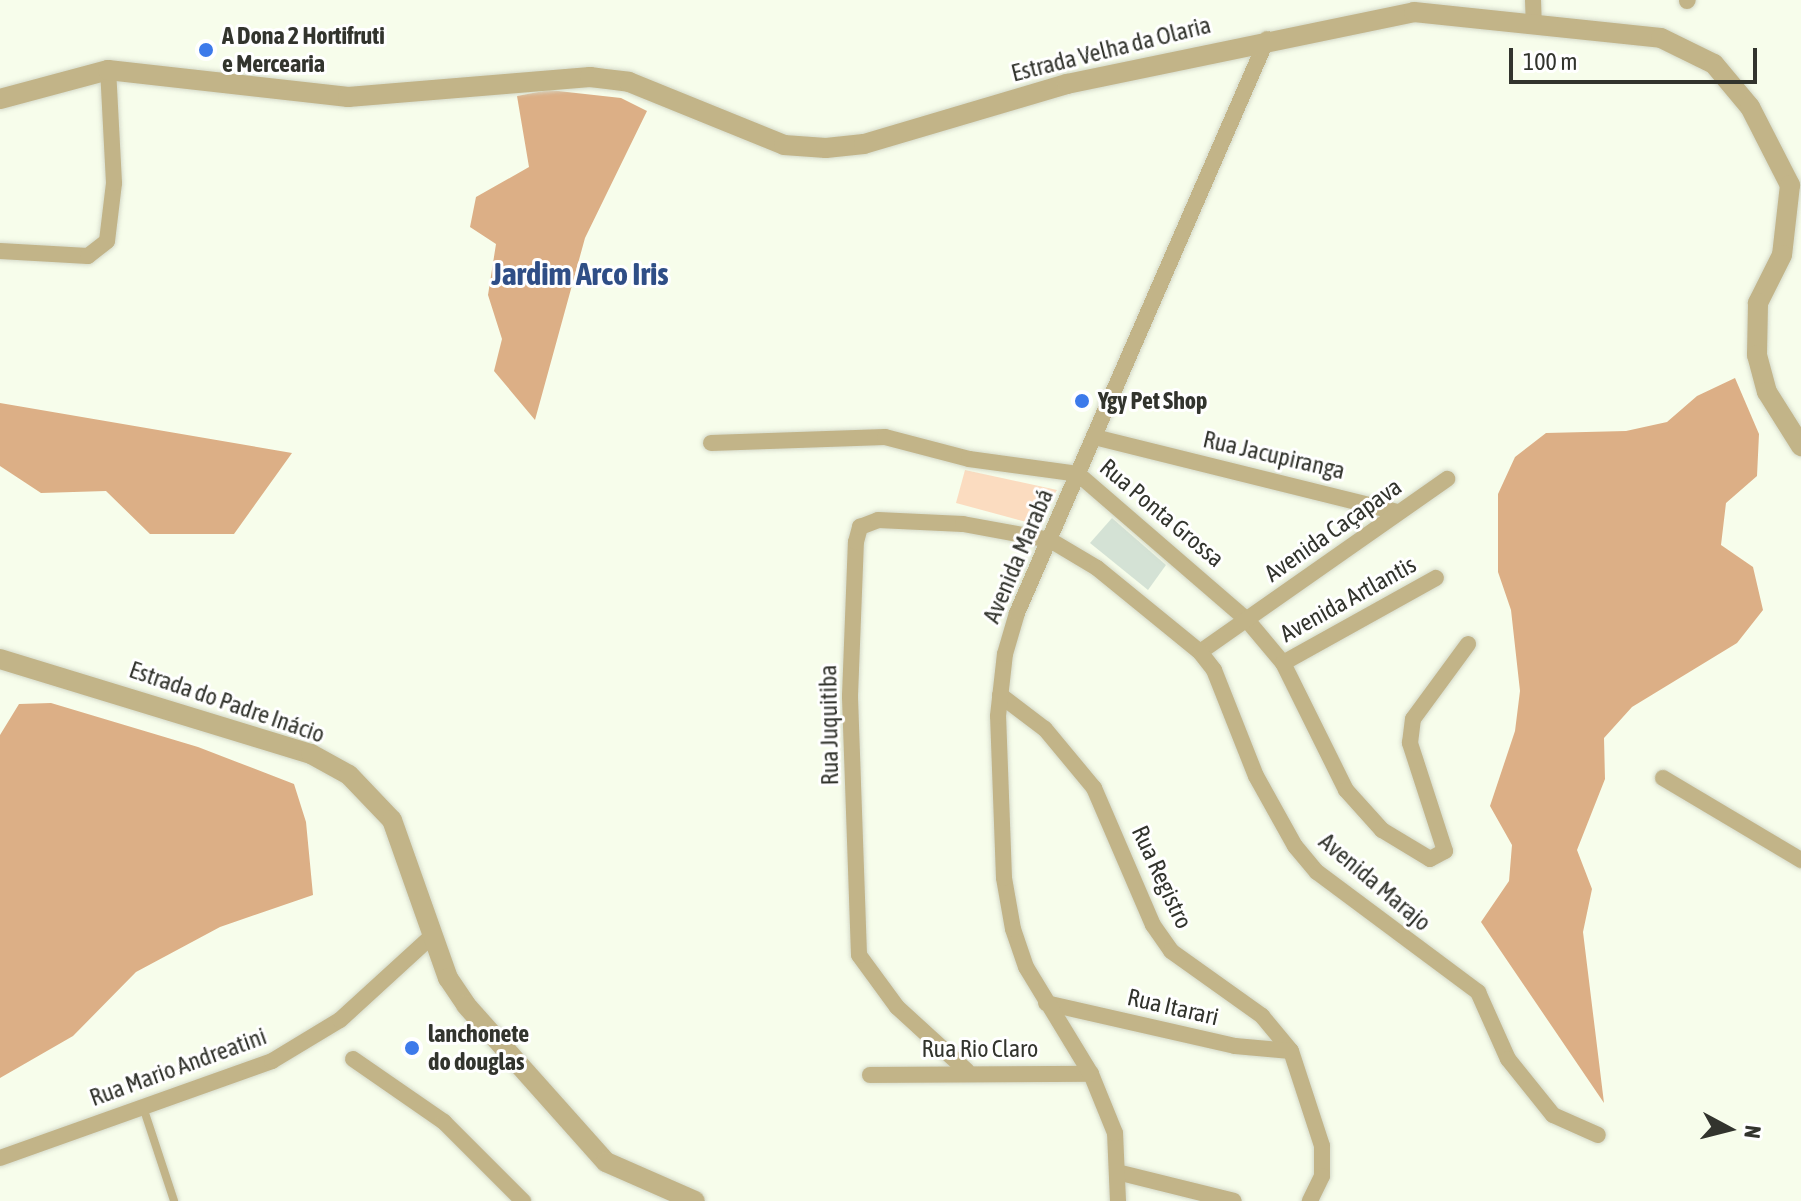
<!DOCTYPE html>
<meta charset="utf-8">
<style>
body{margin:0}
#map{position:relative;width:1801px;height:1201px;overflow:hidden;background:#f7fdeb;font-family:"Asap Condensed",sans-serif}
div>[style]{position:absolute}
.green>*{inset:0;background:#fbdcc0}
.forest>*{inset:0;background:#dcaf86}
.building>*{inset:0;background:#d4e2d5}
.roads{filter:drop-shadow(0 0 2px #d4d9c9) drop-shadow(0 0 2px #d4d9c9)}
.service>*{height:8px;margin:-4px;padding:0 4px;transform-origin:4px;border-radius:4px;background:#c2b488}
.minor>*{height:16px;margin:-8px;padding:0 8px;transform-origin:8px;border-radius:8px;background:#c2b488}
.tertiary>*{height:20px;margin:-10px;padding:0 10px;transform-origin:10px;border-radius:10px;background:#c2b488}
.dots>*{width:22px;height:22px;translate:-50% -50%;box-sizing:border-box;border:4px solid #fff;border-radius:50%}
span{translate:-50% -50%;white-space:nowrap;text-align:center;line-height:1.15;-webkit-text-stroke:6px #fff;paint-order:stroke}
.poi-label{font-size:24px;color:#32342d;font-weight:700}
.left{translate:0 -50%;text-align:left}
.street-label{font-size:24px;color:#32342d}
.district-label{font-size:32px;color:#2f4e86;font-weight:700}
.north{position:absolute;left:1689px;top:1089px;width:80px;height:80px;-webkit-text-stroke:6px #fff;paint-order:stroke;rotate:97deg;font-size:22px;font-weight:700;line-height:32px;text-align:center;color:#32342d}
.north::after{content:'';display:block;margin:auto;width:28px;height:36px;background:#32342d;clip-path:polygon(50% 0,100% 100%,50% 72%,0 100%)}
.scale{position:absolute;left:1509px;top:48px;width:248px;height:36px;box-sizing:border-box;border:4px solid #32342d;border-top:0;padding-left:10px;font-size:24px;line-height:28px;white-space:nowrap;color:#32342d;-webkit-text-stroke:6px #fff;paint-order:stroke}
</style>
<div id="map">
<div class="green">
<i style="clip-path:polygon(965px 470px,1057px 490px,1034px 524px,956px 503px)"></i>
</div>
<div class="forest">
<i style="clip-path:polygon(549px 90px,621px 98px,647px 111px,585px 238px,535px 420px,494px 371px,502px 339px,488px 295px,496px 244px,470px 227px,476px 197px,529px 167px,517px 96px)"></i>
<i style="clip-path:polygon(1735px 378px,1759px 434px,1757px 476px,1726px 503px,1721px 545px,1753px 567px,1763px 610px,1737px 643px,1632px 707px,1604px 738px,1605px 779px,1577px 850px,1592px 889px,1583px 932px,1604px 1103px,1481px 922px,1509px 881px,1512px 845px,1490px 806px,1515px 731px,1520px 691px,1511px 610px,1498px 572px,1498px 494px,1515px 457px,1546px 433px,1626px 431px,1667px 422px,1697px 396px)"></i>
<i style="clip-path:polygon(0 403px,292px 453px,234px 534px,150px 534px,106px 491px,41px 493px,0 466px)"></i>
<i style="clip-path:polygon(51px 703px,198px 747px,294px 784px,306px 822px,313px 895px,220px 927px,136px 972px,73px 1036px,0 1078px,0 735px,19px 704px)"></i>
</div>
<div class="building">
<i style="clip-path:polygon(1112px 518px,1166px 565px,1148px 590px,1090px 543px)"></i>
</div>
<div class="roads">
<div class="service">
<i style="left:142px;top:1104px;width:102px;rotate:71.7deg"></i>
</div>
<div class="minor">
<i style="left:1533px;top:0;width:26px;rotate:88deg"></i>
<i style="left:1687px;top:1px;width:1px;rotate:-45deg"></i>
<i style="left:0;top:251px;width:88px;rotate:3.3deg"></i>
<i style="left:88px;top:256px;width:24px;rotate:-38deg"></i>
<i style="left:107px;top:241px;width:58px;rotate:-83.1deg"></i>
<i style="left:114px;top:183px;width:113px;rotate:-93deg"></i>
<i style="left:1094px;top:437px;width:311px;rotate:13.9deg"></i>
<i style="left:711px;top:443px;width:174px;rotate:-2deg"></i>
<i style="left:885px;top:437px;width:87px;rotate:14.7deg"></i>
<i style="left:969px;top:459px;width:110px;rotate:7.8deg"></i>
<i style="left:1078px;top:474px;width:223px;rotate:40.8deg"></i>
<i style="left:1247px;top:620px;width:56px;rotate:50.1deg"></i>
<i style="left:1283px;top:663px;width:142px;rotate:63.6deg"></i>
<i style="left:1346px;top:790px;width:54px;rotate:48deg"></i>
<i style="left:1382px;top:830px;width:56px;rotate:31.1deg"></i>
<i style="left:1430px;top:859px;width:17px;rotate:-28deg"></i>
<i style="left:1445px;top:851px;width:114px;rotate:-108deg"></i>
<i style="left:1410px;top:743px;width:24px;rotate:-83deg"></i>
<i style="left:1413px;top:719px;width:93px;rotate:-53.7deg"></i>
<i style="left:1200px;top:652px;width:302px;rotate:-35deg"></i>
<i style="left:1283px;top:663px;width:175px;rotate:-29.1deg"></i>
<i style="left:1000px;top:695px;width:56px;rotate:37.1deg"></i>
<i style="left:1045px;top:729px;width:77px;rotate:50.3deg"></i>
<i style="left:1094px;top:788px;width:149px;rotate:66.7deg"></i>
<i style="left:1153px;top:925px;width:32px;rotate:55deg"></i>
<i style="left:1171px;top:951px;width:112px;rotate:35.5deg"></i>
<i style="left:1262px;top:1016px;width:45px;rotate:50.4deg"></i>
<i style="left:1291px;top:1051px;width:100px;rotate:71.9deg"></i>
<i style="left:1322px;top:1146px;width:30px;rotate:90deg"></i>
<i style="left:1322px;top:1176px;width:28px;rotate:116deg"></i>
<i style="left:1663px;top:778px;width:161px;rotate:30.7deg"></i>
<i style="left:1046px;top:1003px;width:194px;rotate:12.8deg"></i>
<i style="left:1235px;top:1046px;width:56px;rotate:5.1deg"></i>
<i style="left:353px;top:1059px;width:111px;rotate:34.7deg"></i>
<i style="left:444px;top:1122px;width:112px;rotate:45deg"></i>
<i style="left:967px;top:1071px;width:95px;rotate:-137.6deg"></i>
<i style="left:897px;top:1007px;width:64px;rotate:-126.2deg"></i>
<i style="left:859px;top:955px;width:259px;rotate:-92deg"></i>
<i style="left:850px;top:696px;width:154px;rotate:-87.8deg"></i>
<i style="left:856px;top:542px;width:16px;rotate:-75deg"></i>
<i style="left:860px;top:527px;width:19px;rotate:-21deg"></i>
<i style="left:878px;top:520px;width:85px;rotate:2.7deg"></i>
<i style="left:963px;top:524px;width:88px;rotate:10.4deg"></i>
<i style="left:1050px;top:540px;width:55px;rotate:30.8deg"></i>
<i style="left:1097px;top:568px;width:133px;rotate:39.2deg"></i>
<i style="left:1200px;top:652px;width:23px;rotate:52deg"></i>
<i style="left:1214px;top:670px;width:114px;rotate:68.4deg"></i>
<i style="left:1256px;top:776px;width:80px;rotate:60.9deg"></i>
<i style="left:1295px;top:846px;width:34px;rotate:50deg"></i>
<i style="left:1317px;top:872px;width:201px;rotate:36.7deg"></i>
<i style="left:1478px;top:992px;width:73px;rotate:65.9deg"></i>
<i style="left:1508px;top:1059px;width:72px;rotate:51.2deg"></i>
<i style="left:1553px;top:1115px;width:49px;rotate:24deg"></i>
<i style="left:870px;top:1075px;width:221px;rotate:-0.3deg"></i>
<i style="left:0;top:1158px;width:289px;rotate:-19.6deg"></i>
<i style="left:272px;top:1061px;width:79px;rotate:-31.1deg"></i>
<i style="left:340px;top:1020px;width:125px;rotate:-42.4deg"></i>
<i style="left:1121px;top:1173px;width:116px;rotate:13.9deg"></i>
<i style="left:1118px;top:1201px;width:68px;rotate:-92.5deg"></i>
<i style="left:1115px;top:1133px;width:64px;rotate:-112.1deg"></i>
<i style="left:1091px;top:1074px;width:125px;rotate:-121.3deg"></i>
<i style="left:1026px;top:967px;width:40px;rotate:-108.9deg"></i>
<i style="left:1013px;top:929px;width:52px;rotate:-100deg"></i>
<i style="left:1004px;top:878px;width:162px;rotate:-92.1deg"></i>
<i style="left:998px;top:716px;width:62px;rotate:-83.6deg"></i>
<i style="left:1005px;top:654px;width:43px;rotate:-73.7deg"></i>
<i style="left:1017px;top:613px;width:626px;rotate:-66.46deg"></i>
</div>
<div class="tertiary">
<i style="left:0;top:99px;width:112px;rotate:-15deg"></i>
<i style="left:108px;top:70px;width:242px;rotate:6.4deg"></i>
<i style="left:348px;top:97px;width:243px;rotate:-4.7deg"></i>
<i style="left:590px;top:77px;width:39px;rotate:7deg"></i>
<i style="left:629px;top:82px;width:167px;rotate:22.1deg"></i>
<i style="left:784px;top:145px;width:42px;rotate:4.1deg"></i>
<i style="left:826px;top:148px;width:38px;rotate:-6deg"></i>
<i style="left:864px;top:144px;width:212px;rotate:-16.5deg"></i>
<i style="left:1067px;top:84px;width:354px;rotate:-11.7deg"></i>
<i style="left:1414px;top:12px;width:248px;rotate:6deg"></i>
<i style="left:1661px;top:38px;width:59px;rotate:26.1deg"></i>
<i style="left:1714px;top:64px;width:56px;rotate:50.1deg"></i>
<i style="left:1750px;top:107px;width:88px;rotate:62.9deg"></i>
<i style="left:1790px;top:185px;width:70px;rotate:96.5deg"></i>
<i style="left:1782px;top:255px;width:54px;rotate:116.6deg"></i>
<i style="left:1758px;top:303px;width:52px;rotate:91.1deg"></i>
<i style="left:1757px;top:355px;width:38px;rotate:75deg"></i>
<i style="left:1767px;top:392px;width:64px;rotate:57.8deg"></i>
<i style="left:0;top:659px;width:325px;rotate:17deg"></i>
<i style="left:311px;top:754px;width:43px;rotate:28.9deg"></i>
<i style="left:349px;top:775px;width:62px;rotate:46.3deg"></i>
<i style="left:392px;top:820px;width:168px;rotate:70.5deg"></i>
<i style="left:448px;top:978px;width:32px;rotate:56deg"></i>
<i style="left:466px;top:1005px;width:210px;rotate:48.3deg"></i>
<i style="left:606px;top:1162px;width:97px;rotate:23.7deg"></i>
</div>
</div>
<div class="dots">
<i style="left:206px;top:50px;background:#3d7aea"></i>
<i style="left:1082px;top:401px;background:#3d7aea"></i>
<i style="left:412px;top:1048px;background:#3d7aea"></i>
</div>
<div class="poi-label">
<span class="left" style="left:222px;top:50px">A Dona 2 Hortifruti<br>e Mercearia</span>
<span class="left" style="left:1098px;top:401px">Ygy Pet Shop</span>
<span class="left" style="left:428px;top:1048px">lanchonete<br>do douglas</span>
</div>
<div class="street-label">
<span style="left:1111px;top:49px;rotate:-14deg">Estrada Velha da Olaria</span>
<span style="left:1274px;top:455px;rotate:13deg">Rua Jacupiranga</span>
<span style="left:1162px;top:513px;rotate:40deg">Rua Ponta Grossa</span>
<span style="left:1333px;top:530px;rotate:-35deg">Avenida Caçapava</span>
<span style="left:1018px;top:556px;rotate:-67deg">Avenida Marabá</span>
<span style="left:1348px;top:599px;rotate:-29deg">Avenida Artlantis</span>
<span style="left:227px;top:702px;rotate:19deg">Estrada do Padre Inácio</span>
<span style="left:829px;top:725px;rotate:-91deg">Rua Juquitiba</span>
<span style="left:1162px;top:877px;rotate:65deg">Rua Registro</span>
<span style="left:1375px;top:882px;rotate:40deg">Avenida Marajo</span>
<span style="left:1173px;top:1007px;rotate:13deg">Rua Itarari</span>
<span style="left:980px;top:1049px">Rua Rio Claro</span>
<span style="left:178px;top:1067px;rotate:-20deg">Rua Mario Andreatini</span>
</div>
<div class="district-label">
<span style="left:580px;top:274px">Jardim Arco Iris</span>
</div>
<div class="north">N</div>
<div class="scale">100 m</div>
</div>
